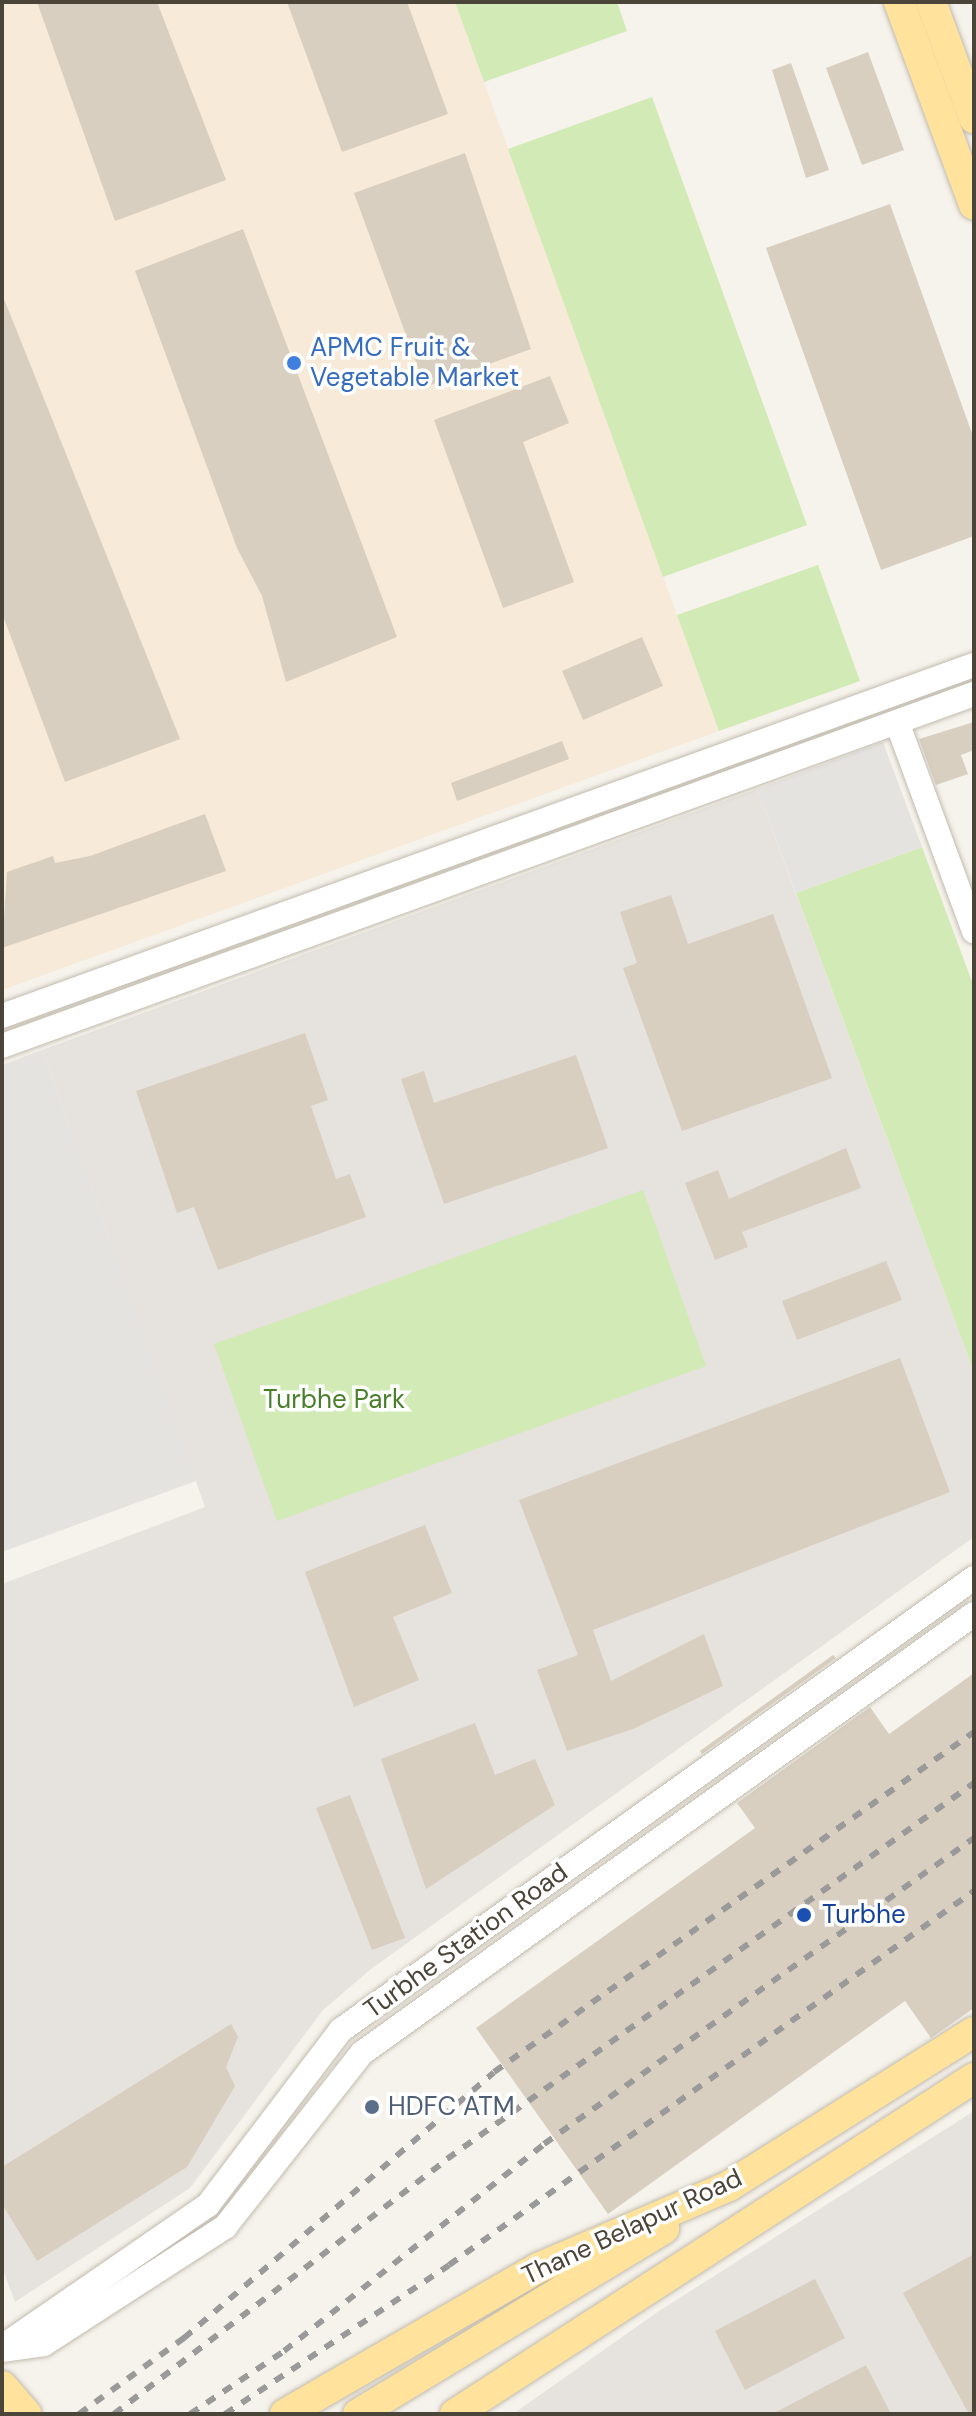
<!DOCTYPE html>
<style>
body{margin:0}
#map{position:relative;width:976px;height:2416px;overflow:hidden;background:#f6f3ec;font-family:"DM Sans",sans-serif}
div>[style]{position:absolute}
.commercial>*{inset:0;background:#f7ead8}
.industrial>*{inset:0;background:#e6e2dd}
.green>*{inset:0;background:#d2eab5}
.parking>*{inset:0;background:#e5e3e0}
.building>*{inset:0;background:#d8cfc1}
.roads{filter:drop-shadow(0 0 2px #c2bbae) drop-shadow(0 0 2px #c2bbae)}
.minor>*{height:24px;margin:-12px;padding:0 12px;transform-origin:12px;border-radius:12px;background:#fff}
.major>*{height:30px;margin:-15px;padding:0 15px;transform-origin:15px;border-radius:15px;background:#ffe39c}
.rail>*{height:6px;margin-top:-3px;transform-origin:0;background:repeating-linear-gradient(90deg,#9a9a9a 0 10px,transparent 0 20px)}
.dots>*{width:22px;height:22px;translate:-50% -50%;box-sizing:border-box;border:4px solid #fff;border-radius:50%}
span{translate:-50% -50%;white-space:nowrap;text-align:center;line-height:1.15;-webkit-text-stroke:7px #fff;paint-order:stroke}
.shop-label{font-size:26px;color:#366cbe}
.left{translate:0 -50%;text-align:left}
.park-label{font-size:26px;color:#4a7f2a}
.transit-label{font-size:26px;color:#164399}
.street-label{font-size:26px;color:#4b4439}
.service-label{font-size:26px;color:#4e5e75}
.frame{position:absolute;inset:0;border:4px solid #4b4439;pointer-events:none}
</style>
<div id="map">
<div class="commercial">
<i style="clip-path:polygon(2px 2px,455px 2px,719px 731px,2px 990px)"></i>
</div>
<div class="industrial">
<i style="clip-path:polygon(757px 789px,974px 1372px,974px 1537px,371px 1969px,323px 2010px,190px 2188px,15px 2302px,2px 2267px,2px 1584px,205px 1507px,42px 1050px)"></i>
<i style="clip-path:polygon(974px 2111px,974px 2414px,513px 2414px,659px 2311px)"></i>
</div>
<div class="green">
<i style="clip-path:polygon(455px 2px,617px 2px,627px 31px,484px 82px)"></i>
<i style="clip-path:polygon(652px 97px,807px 525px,663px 577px,508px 149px)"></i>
<i style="clip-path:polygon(818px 565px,860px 681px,719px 731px,677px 615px)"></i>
<i style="clip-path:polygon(922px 847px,974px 987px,974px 1372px,796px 893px)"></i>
<i style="clip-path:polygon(643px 1190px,706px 1366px,277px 1521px,214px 1344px)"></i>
</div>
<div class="parking">
<i style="clip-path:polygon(883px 742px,922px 847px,796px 893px,757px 789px)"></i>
<i style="clip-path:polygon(42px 1050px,196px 1481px,2px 1552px,2px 1065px)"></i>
</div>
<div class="building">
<i style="clip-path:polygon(37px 2px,157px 2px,226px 180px,115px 221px)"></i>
<i style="clip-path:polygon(287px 2px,407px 2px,448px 114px,342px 152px)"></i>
<i style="clip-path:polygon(868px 52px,904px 150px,862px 165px,826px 68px)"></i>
<i style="clip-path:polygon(791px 63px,829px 170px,806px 178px,772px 70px)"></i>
<i style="clip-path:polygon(465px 153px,531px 349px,425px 387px,354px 193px)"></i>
<i style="clip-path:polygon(890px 204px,974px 439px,974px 536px,881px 570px,766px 248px)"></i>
<i style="clip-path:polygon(243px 229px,397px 637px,286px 682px,262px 596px,237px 548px,135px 271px)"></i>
<i style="clip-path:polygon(4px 299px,180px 739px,65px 782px,2px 613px)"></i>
<i style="clip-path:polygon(550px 376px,569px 423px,523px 442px,574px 582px,503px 608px,434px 420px)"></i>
<i style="clip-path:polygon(642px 637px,663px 686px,583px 720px,562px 671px)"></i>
<i style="clip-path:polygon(974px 722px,974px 750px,961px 755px,968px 774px,936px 785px,919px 739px)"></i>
<i style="clip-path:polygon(562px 741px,569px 759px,457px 801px,451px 783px)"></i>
<i style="clip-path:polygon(205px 814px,226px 871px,2px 948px,7px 872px,53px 856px,55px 863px,90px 856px)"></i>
<i style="clip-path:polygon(671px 895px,688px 944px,773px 914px,832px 1078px,682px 1131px,623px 968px,637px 963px,620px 912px)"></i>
<i style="clip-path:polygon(305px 1033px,328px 1100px,311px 1106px,336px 1179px,350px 1174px,366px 1217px,218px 1270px,194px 1207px,177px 1213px,136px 1091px)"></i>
<i style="clip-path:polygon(576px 1055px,608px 1148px,444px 1204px,401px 1079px,424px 1071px,434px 1103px)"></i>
<i style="clip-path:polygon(846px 1148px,861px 1188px,742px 1232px,748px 1247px,715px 1260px,685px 1183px,718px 1170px,729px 1199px)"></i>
<i style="clip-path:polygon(886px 1261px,902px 1300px,797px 1340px,782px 1301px)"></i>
<i style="clip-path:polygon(900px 1358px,950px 1492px,593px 1630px,611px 1681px,704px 1634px,723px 1686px,633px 1729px,567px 1751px,537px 1670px,578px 1655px,519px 1500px)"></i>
<i style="clip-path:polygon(425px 1525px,452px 1593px,393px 1617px,419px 1680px,354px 1707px,305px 1572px)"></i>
<i style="clip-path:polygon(833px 1655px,836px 1658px,702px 1754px,700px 1751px)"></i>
<i style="clip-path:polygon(974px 1673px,974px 2008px,931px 2038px,905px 2001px,608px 2214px,476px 2028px,755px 1828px,737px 1803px,870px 1707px,889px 1734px)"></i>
<i style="clip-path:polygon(475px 1723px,495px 1775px,535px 1759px,555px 1805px,426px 1889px,381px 1759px)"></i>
<i style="clip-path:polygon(350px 1795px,405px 1938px,372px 1950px,316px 1808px)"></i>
<i style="clip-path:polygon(231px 2024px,238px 2037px,226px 2067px,235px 2086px,187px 2167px,37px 2261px,2px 2204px,2px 2167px)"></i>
<i style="clip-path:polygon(974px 2254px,974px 2414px,969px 2414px,903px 2293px)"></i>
<i style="clip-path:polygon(815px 2279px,845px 2338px,745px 2390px,715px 2331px)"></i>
<i style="clip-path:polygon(866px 2365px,891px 2414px,772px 2414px)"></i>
</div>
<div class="roads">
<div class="minor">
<i style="left:897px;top:722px;width:223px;rotate:69.8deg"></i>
<i style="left:2px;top:1016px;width:1033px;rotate:-19.86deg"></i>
<i style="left:2px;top:1046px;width:1034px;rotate:-19.91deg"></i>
<i style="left:2px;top:2347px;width:250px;rotate:-34.6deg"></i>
<i style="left:208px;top:2205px;width:220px;rotate:-52.8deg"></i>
<i style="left:341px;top:2030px;width:778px;rotate:-35.53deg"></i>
<i style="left:2px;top:2350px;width:42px;rotate:-8.1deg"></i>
<i style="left:44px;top:2344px;width:216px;rotate:-32.9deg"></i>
<i style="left:225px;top:2227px;width:221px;rotate:-51.8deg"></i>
<i style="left:362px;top:2053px;width:753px;rotate:-35.65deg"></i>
</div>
<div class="major">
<i style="left:899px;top:2px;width:216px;rotate:69.7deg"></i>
<i style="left:931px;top:2px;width:124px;rotate:69.7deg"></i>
<i style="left:2px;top:2386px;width:37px;rotate:49deg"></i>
<i style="left:285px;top:2414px;width:292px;rotate:-30deg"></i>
<i style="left:538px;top:2268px;width:208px;rotate:-23.2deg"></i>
<i style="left:729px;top:2186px;width:289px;rotate:-32.2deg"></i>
<i style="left:358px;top:2414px;width:358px;rotate:-31.2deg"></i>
<i style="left:455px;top:2414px;width:618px;rotate:-32.92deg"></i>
</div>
</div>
<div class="rail">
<i style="left:79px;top:2414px;width:130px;rotate:-35.9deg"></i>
<i style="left:184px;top:2338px;width:408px;rotate:-40.6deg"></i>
<i style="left:494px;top:2072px;width:588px;rotate:-35.31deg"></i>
<i style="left:114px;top:2414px;width:419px;rotate:-37.4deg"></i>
<i style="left:447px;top:2159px;width:647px;rotate:-35.51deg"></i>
<i style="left:190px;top:2414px;width:113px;rotate:-33.8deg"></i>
<i style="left:284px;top:2351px;width:332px;rotate:-38.5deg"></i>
<i style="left:544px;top:2144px;width:528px;rotate:-35.44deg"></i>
<i style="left:225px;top:2414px;width:269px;rotate:-33.6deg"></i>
<i style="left:449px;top:2265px;width:645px;rotate:-35.47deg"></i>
</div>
<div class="dots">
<i style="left:294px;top:363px;background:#3f7fe0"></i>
<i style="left:804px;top:1915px;background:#1a4fb4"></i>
<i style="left:372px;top:2107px;background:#5c6f8a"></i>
</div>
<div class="shop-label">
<span class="left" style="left:310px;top:363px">APMC Fruit &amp;<br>Vegetable Market</span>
</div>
<div class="park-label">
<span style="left:334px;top:1400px">Turbhe Park</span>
</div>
<div class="transit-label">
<span class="left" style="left:822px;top:1915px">Turbhe</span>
</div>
<div class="street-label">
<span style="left:466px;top:1941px;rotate:-36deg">Turbhe Station Road</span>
<span style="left:632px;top:2227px;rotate:-25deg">Thane Belapur Road</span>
</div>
<div class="service-label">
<span class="left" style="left:388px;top:2107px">HDFC ATM</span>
</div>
<div class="frame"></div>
</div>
